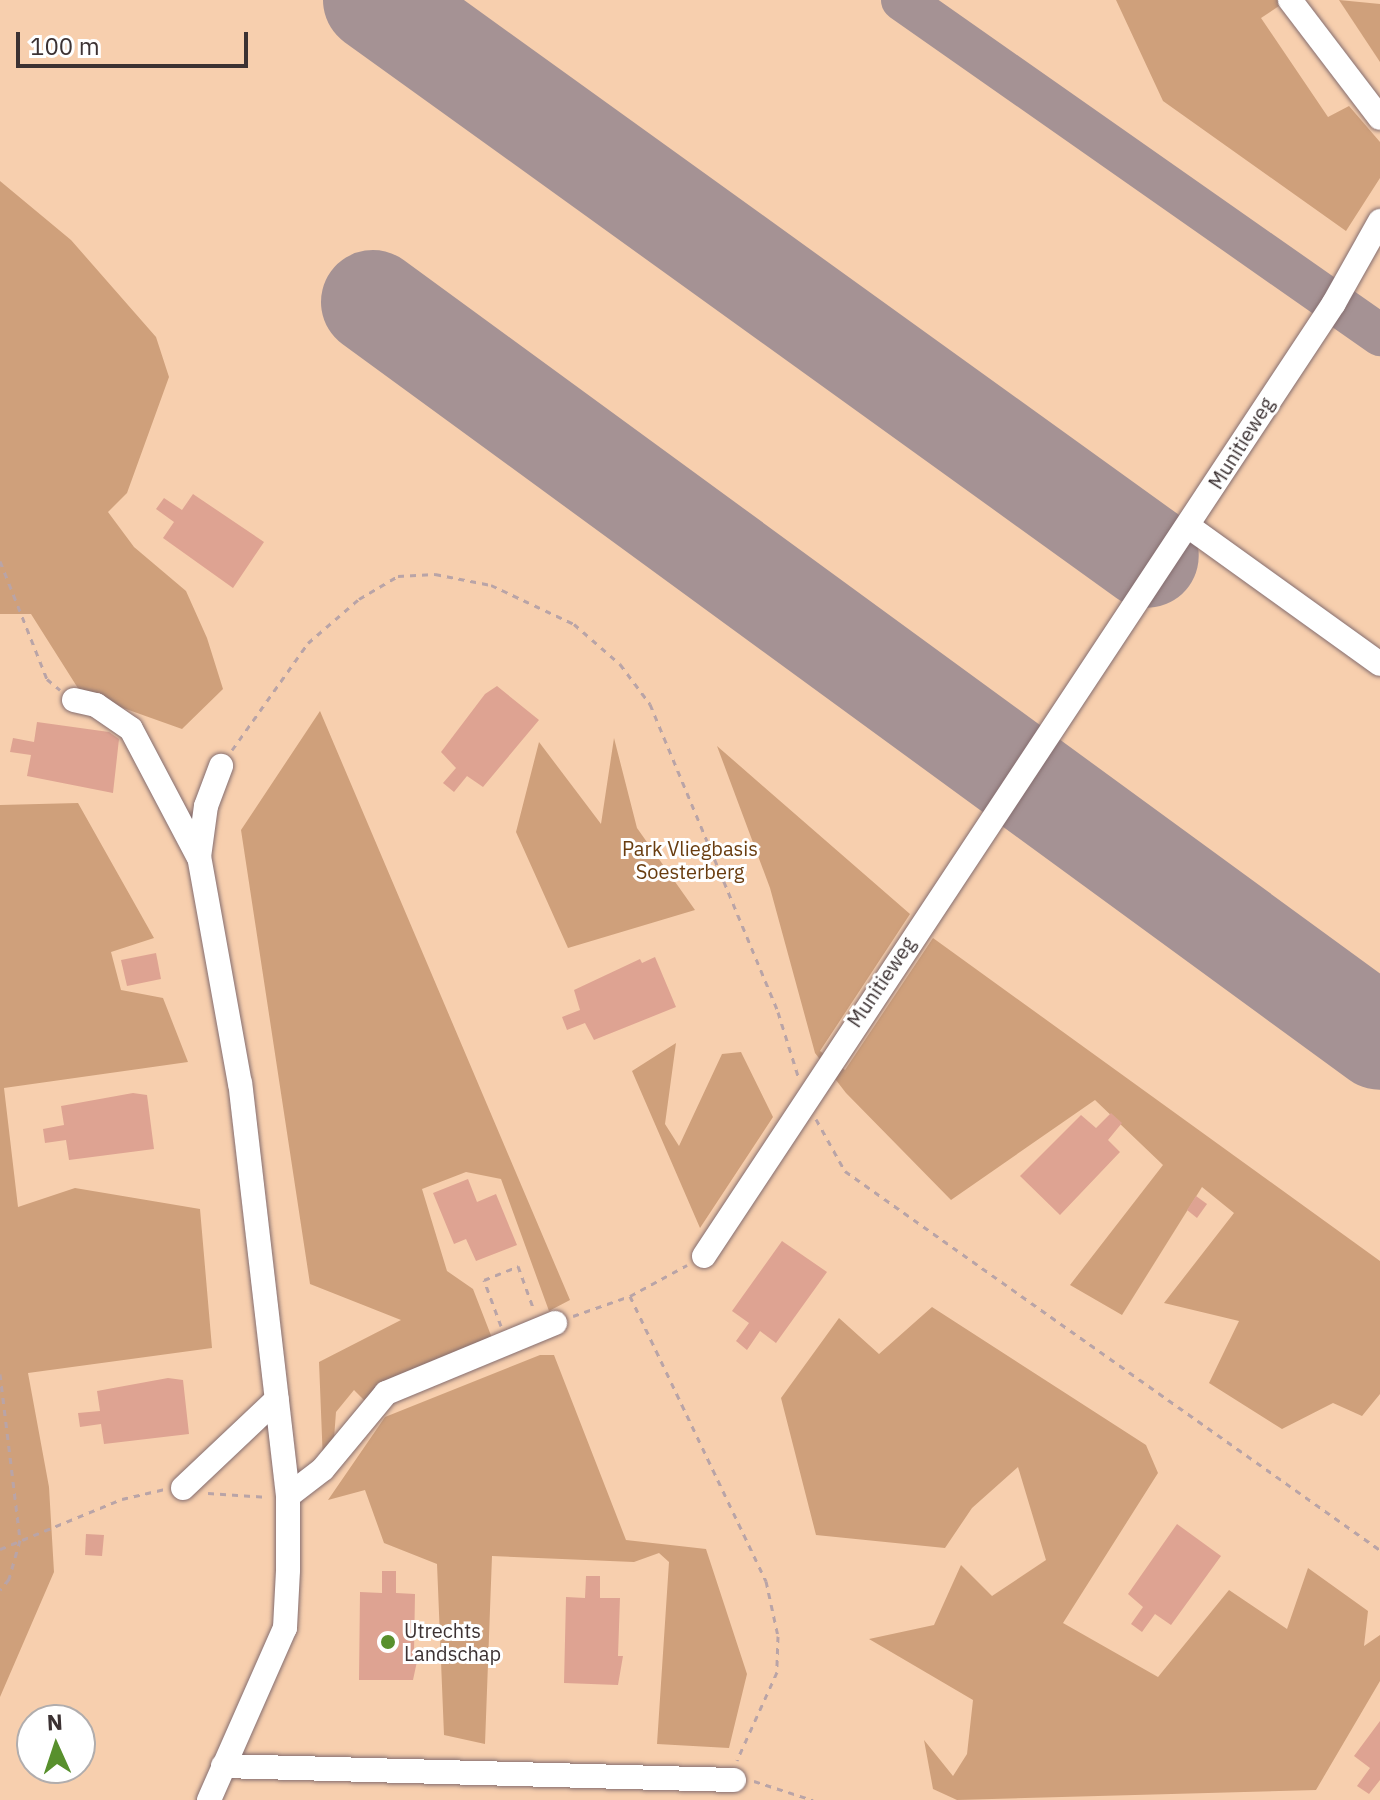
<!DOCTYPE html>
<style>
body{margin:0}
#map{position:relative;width:1380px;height:1800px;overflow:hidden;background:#f9dee1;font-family:"IBM Plex Sans",sans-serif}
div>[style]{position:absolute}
.green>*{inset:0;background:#f7cfae}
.forest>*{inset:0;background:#cfa07b}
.taxiway>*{height:42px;margin:-21px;padding:0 21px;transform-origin:21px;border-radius:21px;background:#a59294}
.runway>*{height:104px;margin:-52px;padding:0 52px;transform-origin:52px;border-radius:52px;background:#a59294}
.building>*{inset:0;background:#dea392}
.path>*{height:3px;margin-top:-1.5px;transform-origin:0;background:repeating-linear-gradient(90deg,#b9a4a7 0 6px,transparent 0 12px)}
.roads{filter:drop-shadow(0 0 2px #846d6f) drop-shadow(0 0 2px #846d6f)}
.minor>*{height:24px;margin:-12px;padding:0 12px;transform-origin:12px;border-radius:12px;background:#fff}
.dots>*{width:22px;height:22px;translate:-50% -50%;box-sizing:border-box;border:4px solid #fff;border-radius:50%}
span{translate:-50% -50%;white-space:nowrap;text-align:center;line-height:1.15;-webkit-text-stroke:6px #fff;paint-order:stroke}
.street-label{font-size:20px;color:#3c3233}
.park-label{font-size:20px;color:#693d10}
.poi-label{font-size:20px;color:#3c3233}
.left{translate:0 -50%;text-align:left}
.north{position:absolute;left:16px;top:1704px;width:80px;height:80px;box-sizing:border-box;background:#fff;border:2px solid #b1adad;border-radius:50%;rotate:357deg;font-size:22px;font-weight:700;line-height:32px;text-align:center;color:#3c3233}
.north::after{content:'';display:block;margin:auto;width:28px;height:36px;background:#58902d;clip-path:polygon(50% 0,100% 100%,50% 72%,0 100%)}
.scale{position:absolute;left:16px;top:32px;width:232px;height:36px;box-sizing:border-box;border:4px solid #3c3233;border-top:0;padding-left:10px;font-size:24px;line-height:28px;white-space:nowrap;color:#3c3233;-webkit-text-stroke:6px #fff;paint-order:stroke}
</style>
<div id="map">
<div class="green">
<i style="clip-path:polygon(evenodd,0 0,1380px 0,1380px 1800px,0 1800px,0 0,32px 1720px,80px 1720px,80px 1768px,32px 1768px,32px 1720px)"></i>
</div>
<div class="forest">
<i style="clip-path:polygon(1116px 0,1288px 0,1261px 18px,1328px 117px,1349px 106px,1380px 142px,1380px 178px,1346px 231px,1163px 101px)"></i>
<i style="clip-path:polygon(1339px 0,1380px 4px,1380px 62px)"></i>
<i style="clip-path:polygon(0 181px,71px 240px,156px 337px,169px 377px,127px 493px,108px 512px,134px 547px,186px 591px,207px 638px,223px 689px,182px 729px,81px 693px,31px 614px,0 614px)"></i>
<i style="clip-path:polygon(320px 711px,570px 1300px,549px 1311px,501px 1179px,466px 1172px,422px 1189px,447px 1271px,473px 1289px,492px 1338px,367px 1403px,354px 1390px,336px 1412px,333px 1452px,323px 1462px,319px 1362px,401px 1320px,310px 1284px,241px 830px)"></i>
<i style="clip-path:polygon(614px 738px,637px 828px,695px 910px,568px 948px,516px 832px,539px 742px,601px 824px)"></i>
<i style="clip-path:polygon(717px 746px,910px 914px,820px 1051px,845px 1070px,933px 938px,1380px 1261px,1380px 1394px,1362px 1416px,1333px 1403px,1282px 1429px,1209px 1383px,1239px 1321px,1164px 1303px,1234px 1213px,1202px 1187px,1122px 1315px,1070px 1285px,1163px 1165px,1095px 1100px,951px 1200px,846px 1093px,815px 1053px,770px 888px)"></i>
<i style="clip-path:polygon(78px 803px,154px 938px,111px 952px,121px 990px,163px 998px,188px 1062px,4px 1088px,18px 1207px,75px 1188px,200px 1209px,212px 1348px,28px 1373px,49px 1487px,54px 1572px,0 1697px,0 805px)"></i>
<i style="clip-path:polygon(676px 1043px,665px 1124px,679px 1146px,722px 1054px,741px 1052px,773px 1117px,700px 1228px,632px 1071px)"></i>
<i style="clip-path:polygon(932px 1307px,1146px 1445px,1158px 1473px,1063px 1623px,1158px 1677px,1229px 1590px,1287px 1629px,1308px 1568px,1368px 1611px,1364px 1646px,1380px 1635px,1380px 1681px,1316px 1790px,957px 1800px,933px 1789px,924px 1740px,953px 1776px,967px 1754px,973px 1700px,869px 1639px,934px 1625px,961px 1565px,992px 1596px,1046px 1560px,1018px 1467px,972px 1508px,945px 1548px,816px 1535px,781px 1398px,839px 1318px,879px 1354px)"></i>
<i style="clip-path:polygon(540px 1355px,554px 1355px,626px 1540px,706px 1549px,747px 1674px,729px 1748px,657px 1744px,669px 1562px,659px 1553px,634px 1562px,492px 1556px,485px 1744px,444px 1735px,437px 1564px,384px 1543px,365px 1490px,328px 1500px,385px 1417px)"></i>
</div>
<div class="taxiway">
<i style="left:902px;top:0;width:584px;rotate:35.02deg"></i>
</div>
<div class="runway">
<i style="left:375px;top:0;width:951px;rotate:35.76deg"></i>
<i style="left:373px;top:302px;width:1247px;rotate:36.16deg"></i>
</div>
<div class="building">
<i style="clip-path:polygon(193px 494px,264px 542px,233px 588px,163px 538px,174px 522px,156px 509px,164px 498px,182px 510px)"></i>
<i style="clip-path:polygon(497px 686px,539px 720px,483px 787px,467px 776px,454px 792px,443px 783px,456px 768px,441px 752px,485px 694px)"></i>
<i style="clip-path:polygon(37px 722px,109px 732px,119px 739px,113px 793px,27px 776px,31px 755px,10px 752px,13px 738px,34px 742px)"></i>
<i style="clip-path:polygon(156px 953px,161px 979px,127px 986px,121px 960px)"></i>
<i style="clip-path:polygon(655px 957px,676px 1007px,594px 1040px,585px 1023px,567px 1030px,562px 1017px,580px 1010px,574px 990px,640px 959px,642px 963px)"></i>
<i style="clip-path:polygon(133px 1093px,147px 1095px,154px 1149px,69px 1160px,66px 1140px,45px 1143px,43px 1129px,64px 1125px,61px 1106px)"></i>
<i style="clip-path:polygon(1111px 1113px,1122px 1123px,1108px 1140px,1120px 1152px,1060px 1215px,1020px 1176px,1081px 1115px,1096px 1128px)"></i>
<i style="clip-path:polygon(468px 1179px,477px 1202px,496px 1194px,517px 1245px,476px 1261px,466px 1239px,454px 1244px,433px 1193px)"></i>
<i style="clip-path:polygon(1196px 1196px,1207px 1204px,1197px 1218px,1187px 1210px)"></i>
<i style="clip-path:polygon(782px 1241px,827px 1272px,776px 1343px,760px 1331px,747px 1350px,736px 1341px,749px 1323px,732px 1311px)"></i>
<i style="clip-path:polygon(168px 1378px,183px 1380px,189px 1434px,104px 1444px,101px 1424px,80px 1427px,78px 1413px,100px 1411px,97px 1391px)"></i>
<i style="clip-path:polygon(1177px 1524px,1221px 1556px,1171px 1625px,1155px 1614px,1142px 1632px,1131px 1624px,1143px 1607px,1128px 1594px)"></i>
<i style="clip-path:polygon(86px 1534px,104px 1535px,102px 1556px,85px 1555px)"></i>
<i style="clip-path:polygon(382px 1571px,396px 1571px,396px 1593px,415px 1594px,414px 1652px,419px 1652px,413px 1680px,359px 1680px,360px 1592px,382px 1593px)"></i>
<i style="clip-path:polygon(586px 1576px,600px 1576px,600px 1598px,620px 1598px,618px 1656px,623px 1656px,618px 1685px,564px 1683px,566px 1597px,585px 1598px)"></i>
<i style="clip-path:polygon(1380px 1721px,1380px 1780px,1369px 1794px,1357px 1786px,1370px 1768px,1354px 1756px)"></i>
</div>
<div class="path">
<i style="left:0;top:561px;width:127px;rotate:68.3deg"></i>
<i style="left:47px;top:679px;width:17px;rotate:40deg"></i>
<i style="left:232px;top:750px;width:131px;rotate:-54.6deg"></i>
<i style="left:308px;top:643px;width:67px;rotate:-40.8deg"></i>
<i style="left:359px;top:599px;width:45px;rotate:-30.5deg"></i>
<i style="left:398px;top:576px;width:37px;rotate:-3deg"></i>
<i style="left:435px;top:574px;width:57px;rotate:11.1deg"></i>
<i style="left:491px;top:585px;width:92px;rotate:25.2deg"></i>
<i style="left:574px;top:624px;width:61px;rotate:41deg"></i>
<i style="left:620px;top:664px;width:50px;rotate:53.1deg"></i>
<i style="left:650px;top:704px;width:334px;rotate:67.4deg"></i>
<i style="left:778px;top:1012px;width:70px;rotate:72.6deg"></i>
<i style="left:816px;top:1119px;width:60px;rotate:60.9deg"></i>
<i style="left:845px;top:1171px;width:656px;rotate:35.31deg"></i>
<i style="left:630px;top:1296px;width:316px;rotate:64.5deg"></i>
<i style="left:766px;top:1581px;width:56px;rotate:77.7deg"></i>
<i style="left:778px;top:1636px;width:36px;rotate:92deg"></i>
<i style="left:777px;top:1672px;width:97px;rotate:114.4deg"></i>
<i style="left:573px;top:1316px;width:60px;rotate:-19.3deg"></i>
<i style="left:630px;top:1296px;width:65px;rotate:-28.5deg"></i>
<i style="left:501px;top:1326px;width:49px;rotate:-110.3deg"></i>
<i style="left:484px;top:1280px;width:37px;rotate:-22deg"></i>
<i style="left:518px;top:1266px;width:47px;rotate:70deg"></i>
<i style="left:0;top:1374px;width:167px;rotate:83.1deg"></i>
<i style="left:20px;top:1540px;width:41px;rotate:105.8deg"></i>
<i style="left:9px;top:1579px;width:14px;rotate:129deg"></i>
<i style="left:208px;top:1493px;width:60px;rotate:3.8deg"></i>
<i style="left:0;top:1549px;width:132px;rotate:-22.3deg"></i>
<i style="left:122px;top:1499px;width:44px;rotate:-13.1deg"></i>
<i style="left:754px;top:1781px;width:62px;rotate:17.9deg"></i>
</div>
<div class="roads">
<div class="minor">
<i style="left:1290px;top:0;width:148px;rotate:52.7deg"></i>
<i style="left:1188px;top:526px;width:236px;rotate:35.7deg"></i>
<i style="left:74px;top:700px;width:23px;rotate:13deg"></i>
<i style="left:96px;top:705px;width:42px;rotate:34.4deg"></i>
<i style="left:131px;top:729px;width:144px;rotate:62.2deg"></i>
<i style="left:704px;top:1256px;width:1142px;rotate:-56.53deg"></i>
<i style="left:1334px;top:303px;width:94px;rotate:-60.7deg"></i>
<i style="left:183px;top:1488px;width:129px;rotate:-43.4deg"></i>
<i style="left:288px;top:1496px;width:44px;rotate:-37.6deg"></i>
<i style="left:323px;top:1469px;width:99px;rotate:-50.3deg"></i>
<i style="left:386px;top:1393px;width:183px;rotate:-22.5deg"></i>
<i style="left:223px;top:1766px;width:511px;rotate:1.57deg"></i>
<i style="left:209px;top:1800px;width:188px;rotate:-66.2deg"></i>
<i style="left:285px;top:1628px;width:58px;rotate:-87deg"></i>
<i style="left:288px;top:1570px;width:74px;rotate:-90deg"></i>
<i style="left:288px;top:1496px;width:415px;rotate:-96.6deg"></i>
<i style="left:240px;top:1084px;width:231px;rotate:-100.2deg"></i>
<i style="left:199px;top:857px;width:51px;rotate:-82.2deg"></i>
<i style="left:206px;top:806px;width:43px;rotate:-69.4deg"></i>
</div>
</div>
<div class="dots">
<i style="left:388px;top:1642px;background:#58902d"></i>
</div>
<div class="street-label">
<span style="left:1241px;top:443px;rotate:-58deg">Munitieweg</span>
<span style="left:881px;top:982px;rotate:-56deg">Munitieweg</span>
</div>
<div class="park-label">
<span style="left:690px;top:860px">Park Vliegbasis<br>Soesterberg</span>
</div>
<div class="poi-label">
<span class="left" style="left:404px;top:1642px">Utrechts<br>Landschap</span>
</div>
<div class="north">N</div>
<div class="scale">100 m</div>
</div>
